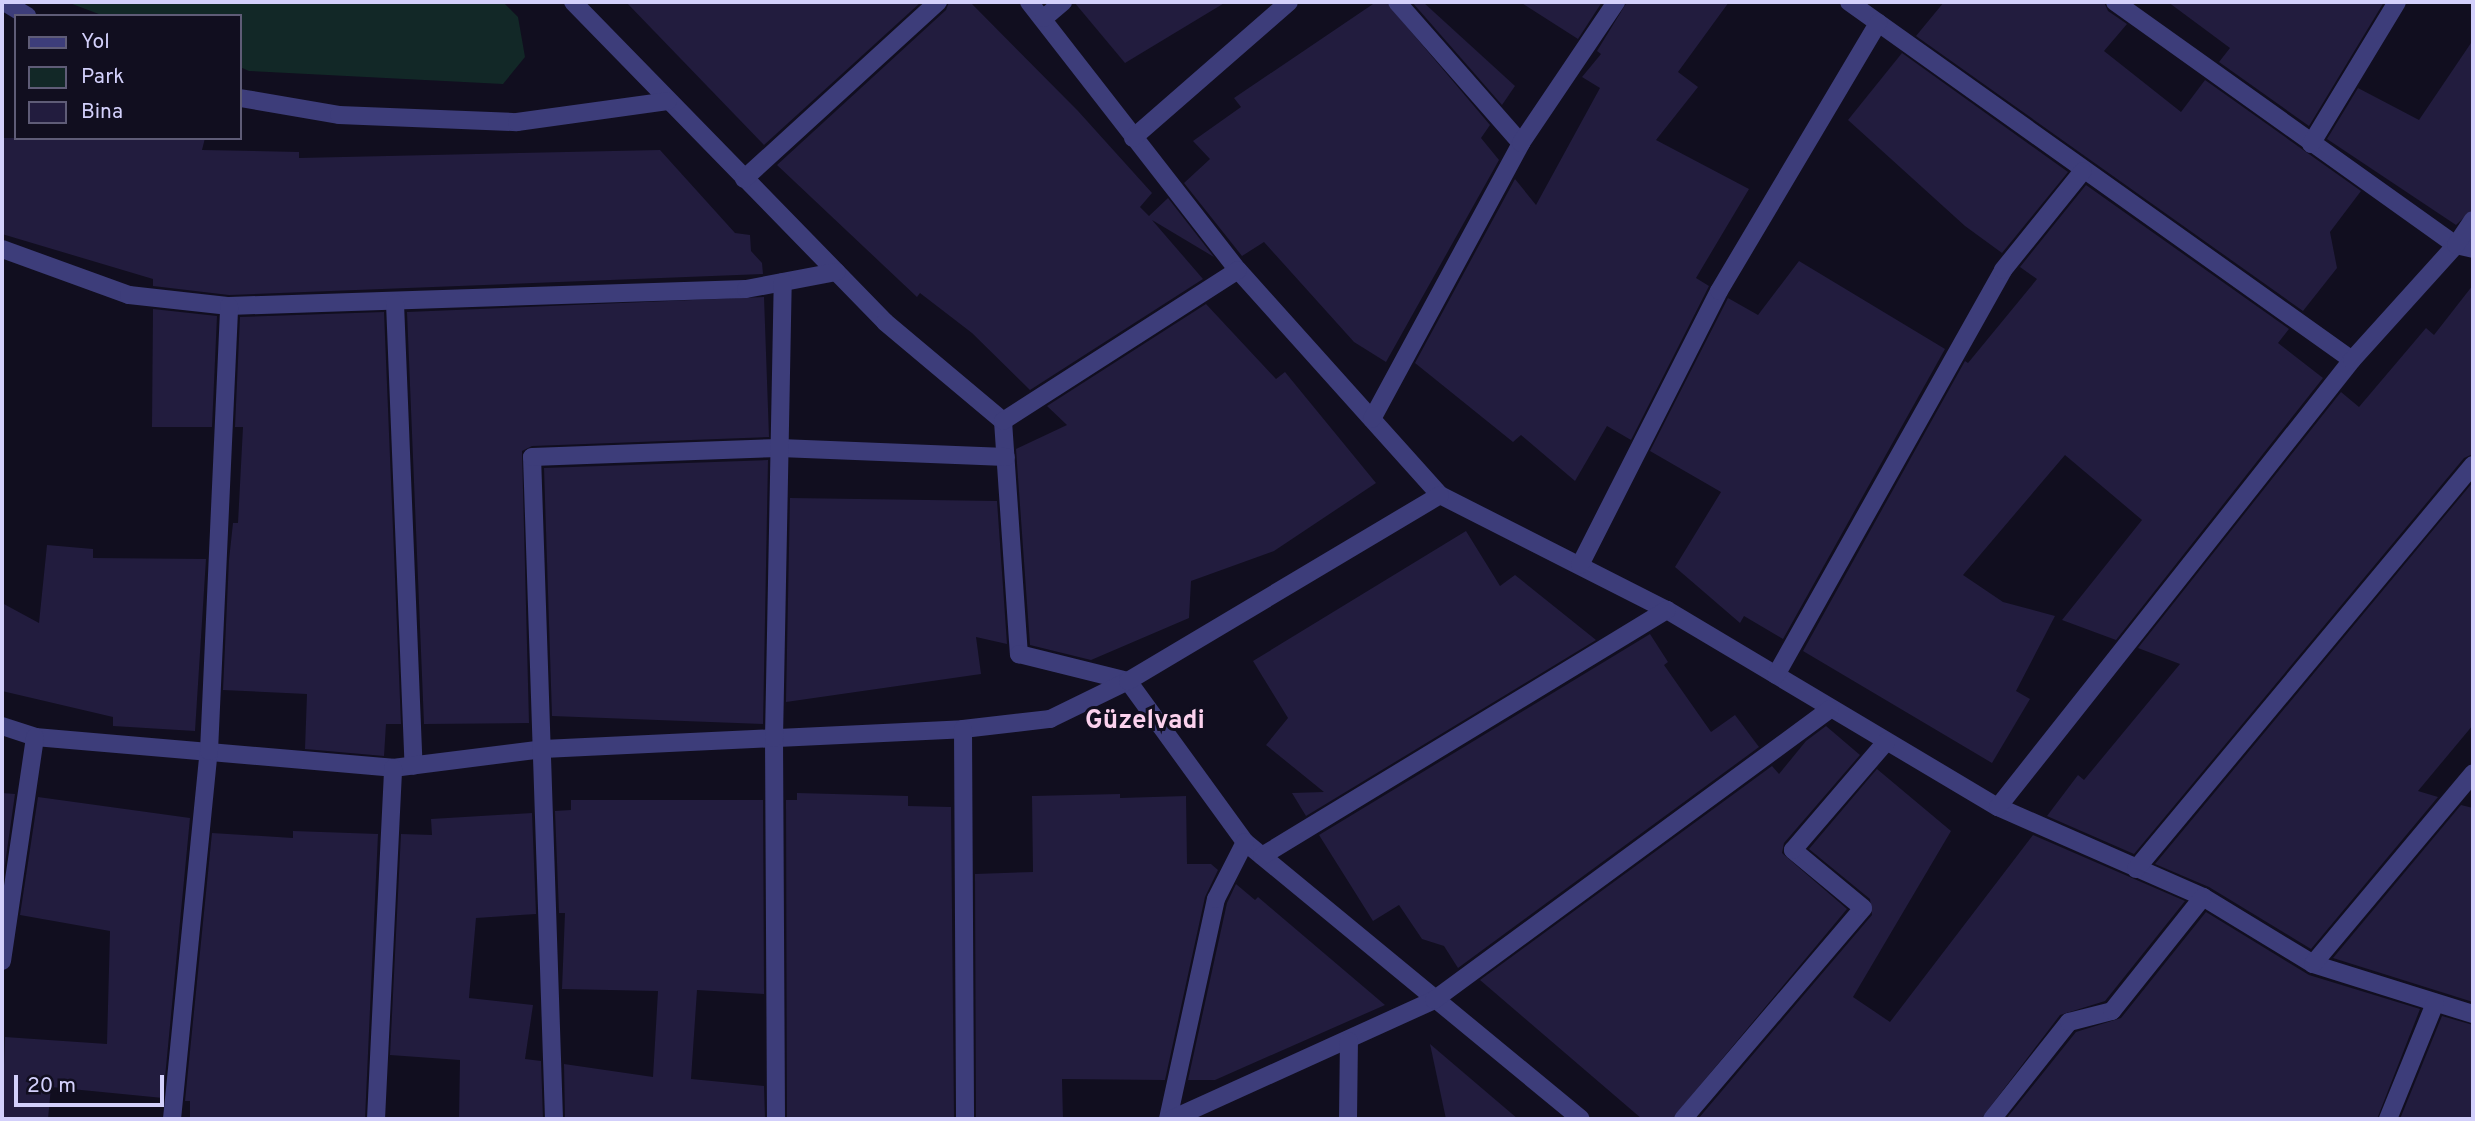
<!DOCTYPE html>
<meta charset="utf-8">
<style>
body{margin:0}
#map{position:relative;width:2475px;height:1121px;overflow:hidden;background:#110e1f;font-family:Overpass,sans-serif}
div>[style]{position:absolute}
.green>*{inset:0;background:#122827}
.building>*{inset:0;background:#221c3e}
.minor>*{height:18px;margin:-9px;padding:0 9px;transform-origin:9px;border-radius:9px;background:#3d3d7a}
span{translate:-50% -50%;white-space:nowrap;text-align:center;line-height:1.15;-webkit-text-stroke:6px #110e1f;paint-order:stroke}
.district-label{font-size:26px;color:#fbd1ed;font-weight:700}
.frame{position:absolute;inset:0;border:4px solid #d3d0fb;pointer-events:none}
.legend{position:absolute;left:14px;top:14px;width:228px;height:126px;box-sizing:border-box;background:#110e1f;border:2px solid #5f5c77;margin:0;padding:9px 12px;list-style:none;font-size:21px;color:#d3d0fb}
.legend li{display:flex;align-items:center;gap:14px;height:35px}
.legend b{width:35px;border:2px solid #5f5c77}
.scale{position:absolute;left:14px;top:1075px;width:150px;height:32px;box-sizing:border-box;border:4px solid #d3d0fb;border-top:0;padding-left:9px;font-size:21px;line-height:24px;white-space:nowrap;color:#d3d0fb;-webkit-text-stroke:5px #110e1f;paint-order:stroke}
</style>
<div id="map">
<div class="green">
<i style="clip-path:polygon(67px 2px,503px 2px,518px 17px,525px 57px,503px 84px,249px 71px,240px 67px,240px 16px,104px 16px)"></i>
</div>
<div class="building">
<i style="clip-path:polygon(626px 2px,921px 2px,764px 145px)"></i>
<i style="clip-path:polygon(949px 2px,970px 2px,1078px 111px,1152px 193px,1140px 207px,1149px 216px,1168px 198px,1214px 257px,1152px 220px,1203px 279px,1030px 390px,972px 333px,920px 293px,917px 297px,777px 165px,946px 10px)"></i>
<i style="clip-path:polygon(1074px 2px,1226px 2px,1125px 63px)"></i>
<i style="clip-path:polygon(1376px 2px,1386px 2px,1490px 125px,1481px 138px,1499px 160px,1386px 362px,1354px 342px,1264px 242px,1242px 256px,1184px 183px,1210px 159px,1193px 141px,1241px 107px,1234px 98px)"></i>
<i style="clip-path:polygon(1412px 2px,1423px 2px,1515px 86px,1502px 105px)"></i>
<i style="clip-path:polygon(1520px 2px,1602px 2px,1578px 39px)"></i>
<i style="clip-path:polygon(1627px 2px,1729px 2px,1678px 72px,1698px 87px,1656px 140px,1749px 189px,1696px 278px,1709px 286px,1631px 440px,1607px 426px,1575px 481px,1521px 435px,1513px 442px,1415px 363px,1515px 179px,1536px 205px,1600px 88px,1582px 77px,1601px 54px,1597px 51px)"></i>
<i style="clip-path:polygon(1944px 2px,2104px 2px,2108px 11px,2127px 24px,2104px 51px,2181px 112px,2205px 80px,2361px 191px,2330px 232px,2337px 268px,2303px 311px,1916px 36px)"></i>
<i style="clip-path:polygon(2168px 2px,2384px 2px,2309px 126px,2219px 62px,2230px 48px)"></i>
<i style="clip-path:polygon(2473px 40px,2473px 209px,2456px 225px,2327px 139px,2358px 88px,2419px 120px)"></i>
<i style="clip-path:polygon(1902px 53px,2068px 172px,2002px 253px,1965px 226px,1848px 120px)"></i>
<i style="clip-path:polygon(2px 138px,205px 138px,202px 150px,299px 152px,299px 158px,660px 150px,735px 233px,750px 235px,751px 251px,762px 263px,763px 274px,229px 295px,153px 286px,153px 279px,2px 234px)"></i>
<i style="clip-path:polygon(2086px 185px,2289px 329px,2278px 343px,2323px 378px,2116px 640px,2062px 620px,2142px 520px,2065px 455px,1963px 575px,2003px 602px,2055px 616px,2016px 691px,2030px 699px,1992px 763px,1803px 651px,1965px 361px,1968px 363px,2037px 279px,2020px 267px)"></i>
<i style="clip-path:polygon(1799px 261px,1945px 349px,1783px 639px,1744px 616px,1740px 623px,1675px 567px,1721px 492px,1650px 451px,1728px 298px,1758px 315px)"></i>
<i style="clip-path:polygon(2473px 285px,2473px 454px,2464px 458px,2134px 854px,2047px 816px,2078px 775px,2084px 780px,2180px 664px,2138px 648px,2341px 392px,2359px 407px,2426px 328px,2434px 335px)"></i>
<i style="clip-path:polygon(764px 297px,769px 437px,532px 446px,522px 451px,529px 723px,424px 724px,407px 312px)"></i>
<i style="clip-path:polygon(1206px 304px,1276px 379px,1285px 372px,1376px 483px,1274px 551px,1191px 581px,1189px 618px,1091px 660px,1030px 645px,1016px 449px,1067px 425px,1047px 406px)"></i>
<i style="clip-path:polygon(153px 309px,217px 316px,212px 427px,152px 427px)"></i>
<i style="clip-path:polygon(384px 312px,401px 724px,386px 724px,384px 756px,305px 749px,307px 694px,223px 690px,229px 560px,233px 523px,238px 523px,243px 427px,235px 427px,240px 317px)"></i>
<i style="clip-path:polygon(768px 460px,763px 724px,552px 716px,544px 468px)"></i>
<i style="clip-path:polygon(2473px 482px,2473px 725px,2418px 791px,2438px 797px,2311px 949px,2209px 887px,2155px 864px)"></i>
<i style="clip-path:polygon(790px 498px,997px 501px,1007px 644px,976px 637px,981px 674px,786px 702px)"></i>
<i style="clip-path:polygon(1466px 531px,1500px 586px,1515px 575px,1596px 640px,1306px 816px,1292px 793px,1324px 792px,1266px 745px,1288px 718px,1253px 661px)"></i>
<i style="clip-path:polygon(47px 545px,93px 549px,93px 558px,206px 559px,195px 731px,113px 726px,113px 717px,2px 691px,2px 603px,39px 623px)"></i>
<i style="clip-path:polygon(1650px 634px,1668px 662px,1664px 665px,1711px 732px,1735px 715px,1759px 747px,1458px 968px,1444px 946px,1422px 939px,1399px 905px,1373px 921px,1319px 835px)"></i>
<i style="clip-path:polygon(1826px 726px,1860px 755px,1784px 843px,1782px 853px,1847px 909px,1672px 1119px,1642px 1119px,1480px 980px,1772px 766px,1779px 774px,1806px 741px)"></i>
<i style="clip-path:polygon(1877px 769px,1951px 831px,1853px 997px,1890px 1022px,2033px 835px,2185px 901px,2105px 1001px,2060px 1015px,1981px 1119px,1698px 1119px,1872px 915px,1870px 899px,1809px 849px)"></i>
<i style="clip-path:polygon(2px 793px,15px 794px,2px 885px)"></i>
<i style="clip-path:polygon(797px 793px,908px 796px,908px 806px,951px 807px,954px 1119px,787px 1119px,786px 800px,797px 800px)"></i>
<i style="clip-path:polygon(1120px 794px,1120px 798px,1186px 796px,1187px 864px,1211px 864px,1218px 870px,1205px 897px,1165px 1080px,1062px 1079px,1063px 1119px,976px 1119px,975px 874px,1033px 872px,1032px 796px)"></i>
<i style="clip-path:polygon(38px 797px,190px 818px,163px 1098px,51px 1087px,48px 1119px,2px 1119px,5px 1037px,107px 1044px,110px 931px,20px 915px)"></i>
<i style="clip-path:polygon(571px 800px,763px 800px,764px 994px,697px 990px,691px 1079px,764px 1086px,765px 1119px,565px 1119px,564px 1064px,653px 1077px,658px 991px,562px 989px,565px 913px,559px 913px,555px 811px,571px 810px)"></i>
<i style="clip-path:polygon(2461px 805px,2473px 808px,2473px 1002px,2333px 958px)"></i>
<i style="clip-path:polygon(532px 813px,536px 914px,476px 918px,469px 998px,533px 1005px,525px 1059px,541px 1061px,543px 1119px,459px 1119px,460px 1060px,390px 1055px,401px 834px,432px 835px,431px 819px)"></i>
<i style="clip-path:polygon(293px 831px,378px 834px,365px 1119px,190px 1119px,190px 1101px,185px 1101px,212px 833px,293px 838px)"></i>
<i style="clip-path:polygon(1236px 884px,1255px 900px,1258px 897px,1385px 1005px,1215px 1080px,1188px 1080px,1227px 903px)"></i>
<i style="clip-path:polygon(2206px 912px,2309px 975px,2420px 1009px,2377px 1119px,2006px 1119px,2076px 1032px,2121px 1018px)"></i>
<i style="clip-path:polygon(2442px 1016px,2473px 1025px,2473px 1119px,2400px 1119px)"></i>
<i style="clip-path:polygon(1430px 1044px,1518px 1119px,1446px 1119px)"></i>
</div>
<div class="minor">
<i style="left:4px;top:2px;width:27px;rotate:31deg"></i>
<i style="left:573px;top:2px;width:447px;rotate:45.7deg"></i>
<i style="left:885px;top:322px;width:154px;rotate:40deg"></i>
<i style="left:1003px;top:421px;width:234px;rotate:86.1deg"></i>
<i style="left:1019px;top:654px;width:112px;rotate:13.9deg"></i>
<i style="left:1128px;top:681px;width:199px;rotate:54deg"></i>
<i style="left:1245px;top:842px;width:435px;rotate:39.5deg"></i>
<i style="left:1029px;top:2px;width:340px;rotate:52.1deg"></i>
<i style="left:1238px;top:270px;width:302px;rotate:48.1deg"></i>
<i style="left:1440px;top:495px;width:254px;rotate:26.9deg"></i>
<i style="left:1667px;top:610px;width:385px;rotate:30.8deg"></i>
<i style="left:1998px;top:807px;width:224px;rotate:23.7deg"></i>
<i style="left:2203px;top:897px;width:129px;rotate:31.3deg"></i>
<i style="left:2313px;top:964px;width:168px;rotate:17.4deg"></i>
<i style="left:1397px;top:2px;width:188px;rotate:48.7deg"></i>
<i style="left:1849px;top:2px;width:617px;rotate:35.44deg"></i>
<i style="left:2115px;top:2px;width:419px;rotate:35.5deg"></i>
<i style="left:2456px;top:245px;width:17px;rotate:13deg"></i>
<i style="left:1044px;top:18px;width:25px;rotate:-40deg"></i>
<i style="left:240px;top:98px;width:100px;rotate:9.7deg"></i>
<i style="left:339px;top:115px;width:178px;rotate:2.3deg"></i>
<i style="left:517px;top:122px;width:152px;rotate:-7.9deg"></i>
<i style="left:1133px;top:138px;width:207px;rotate:-41.1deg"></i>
<i style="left:2311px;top:144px;width:166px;rotate:-58.8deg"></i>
<i style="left:744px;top:179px;width:263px;rotate:-42.4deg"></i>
<i style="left:2px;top:249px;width:135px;rotate:19.9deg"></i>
<i style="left:129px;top:295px;width:101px;rotate:6.3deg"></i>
<i style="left:229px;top:306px;width:517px;rotate:-1.88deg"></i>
<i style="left:746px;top:289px;width:92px;rotate:-10.7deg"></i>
<i style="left:395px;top:303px;width:463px;rotate:87.7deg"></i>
<i style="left:1372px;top:419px;width:314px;rotate:-61.6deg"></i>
<i style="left:1521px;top:143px;width:170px;rotate:-56deg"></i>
<i style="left:1003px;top:421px;width:279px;rotate:-32.7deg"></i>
<i style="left:1580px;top:565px;width:307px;rotate:-63.1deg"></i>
<i style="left:1719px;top:291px;width:312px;rotate:-59.3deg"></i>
<i style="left:1776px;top:675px;width:464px;rotate:-60.7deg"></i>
<i style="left:2003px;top:270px;width:127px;rotate:-51.1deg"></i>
<i style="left:2px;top:726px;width:35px;rotate:18deg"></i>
<i style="left:35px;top:737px;width:359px;rotate:4.9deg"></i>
<i style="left:393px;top:768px;width:151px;rotate:-7.2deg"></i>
<i style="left:543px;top:749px;width:420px;rotate:-2.7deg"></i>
<i style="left:963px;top:729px;width:88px;rotate:-6.6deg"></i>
<i style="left:1050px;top:719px;width:87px;rotate:-26deg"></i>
<i style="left:1128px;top:681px;width:363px;rotate:-30.8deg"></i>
<i style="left:963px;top:729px;width:390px;rotate:89.7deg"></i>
<i style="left:1998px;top:807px;width:570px;rotate:-51.62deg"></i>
<i style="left:2352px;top:360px;width:155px;rotate:-47.9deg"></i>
<i style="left:2456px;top:245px;width:30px;rotate:-56deg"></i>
<i style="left:1262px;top:856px;width:474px;rotate:-31.3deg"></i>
<i style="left:2136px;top:869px;width:526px;rotate:-50.17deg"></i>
<i style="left:2px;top:961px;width:226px;rotate:-81.6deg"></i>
<i style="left:2313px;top:964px;width:249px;rotate:-50deg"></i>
<i style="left:172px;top:1119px;width:370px;rotate:-84.3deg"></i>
<i style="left:209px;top:751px;width:445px;rotate:-87.4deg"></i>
<i style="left:376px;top:1119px;width:351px;rotate:-87.2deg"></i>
<i style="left:554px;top:1119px;width:662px;rotate:-91.9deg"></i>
<i style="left:532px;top:457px;width:248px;rotate:-2.1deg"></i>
<i style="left:780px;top:448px;width:226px;rotate:2.3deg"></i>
<i style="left:776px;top:1119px;width:381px;rotate:-90.3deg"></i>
<i style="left:774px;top:738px;width:456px;rotate:-88.9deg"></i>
<i style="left:1168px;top:1119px;width:225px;rotate:-77.7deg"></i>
<i style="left:1216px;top:899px;width:64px;rotate:-63deg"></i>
<i style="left:1172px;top:1119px;width:288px;rotate:-24.4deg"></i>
<i style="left:1434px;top:1000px;width:491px;rotate:-36.3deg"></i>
<i style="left:1348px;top:1119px;width:78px;rotate:-89.3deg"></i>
<i style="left:1683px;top:1119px;width:277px;rotate:-49.5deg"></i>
<i style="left:1863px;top:908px;width:91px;rotate:-140.4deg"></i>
<i style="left:1793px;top:850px;width:143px;rotate:-49.3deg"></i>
<i style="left:1992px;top:1119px;width:124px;rotate:-51.6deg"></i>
<i style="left:2069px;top:1022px;width:44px;rotate:-14.3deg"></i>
<i style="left:2112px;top:1011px;width:146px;rotate:-51.4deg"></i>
<i style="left:2388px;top:1119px;width:125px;rotate:-67.9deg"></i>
</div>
<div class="district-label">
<span style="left:1145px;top:722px">Güzelvadi</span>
</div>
<div class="frame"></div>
<ul class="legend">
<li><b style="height:9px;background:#3d3d7a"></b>Yol</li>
<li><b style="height:19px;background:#122827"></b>Park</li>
<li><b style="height:19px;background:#221c3e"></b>Bina</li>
</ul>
<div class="scale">20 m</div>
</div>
